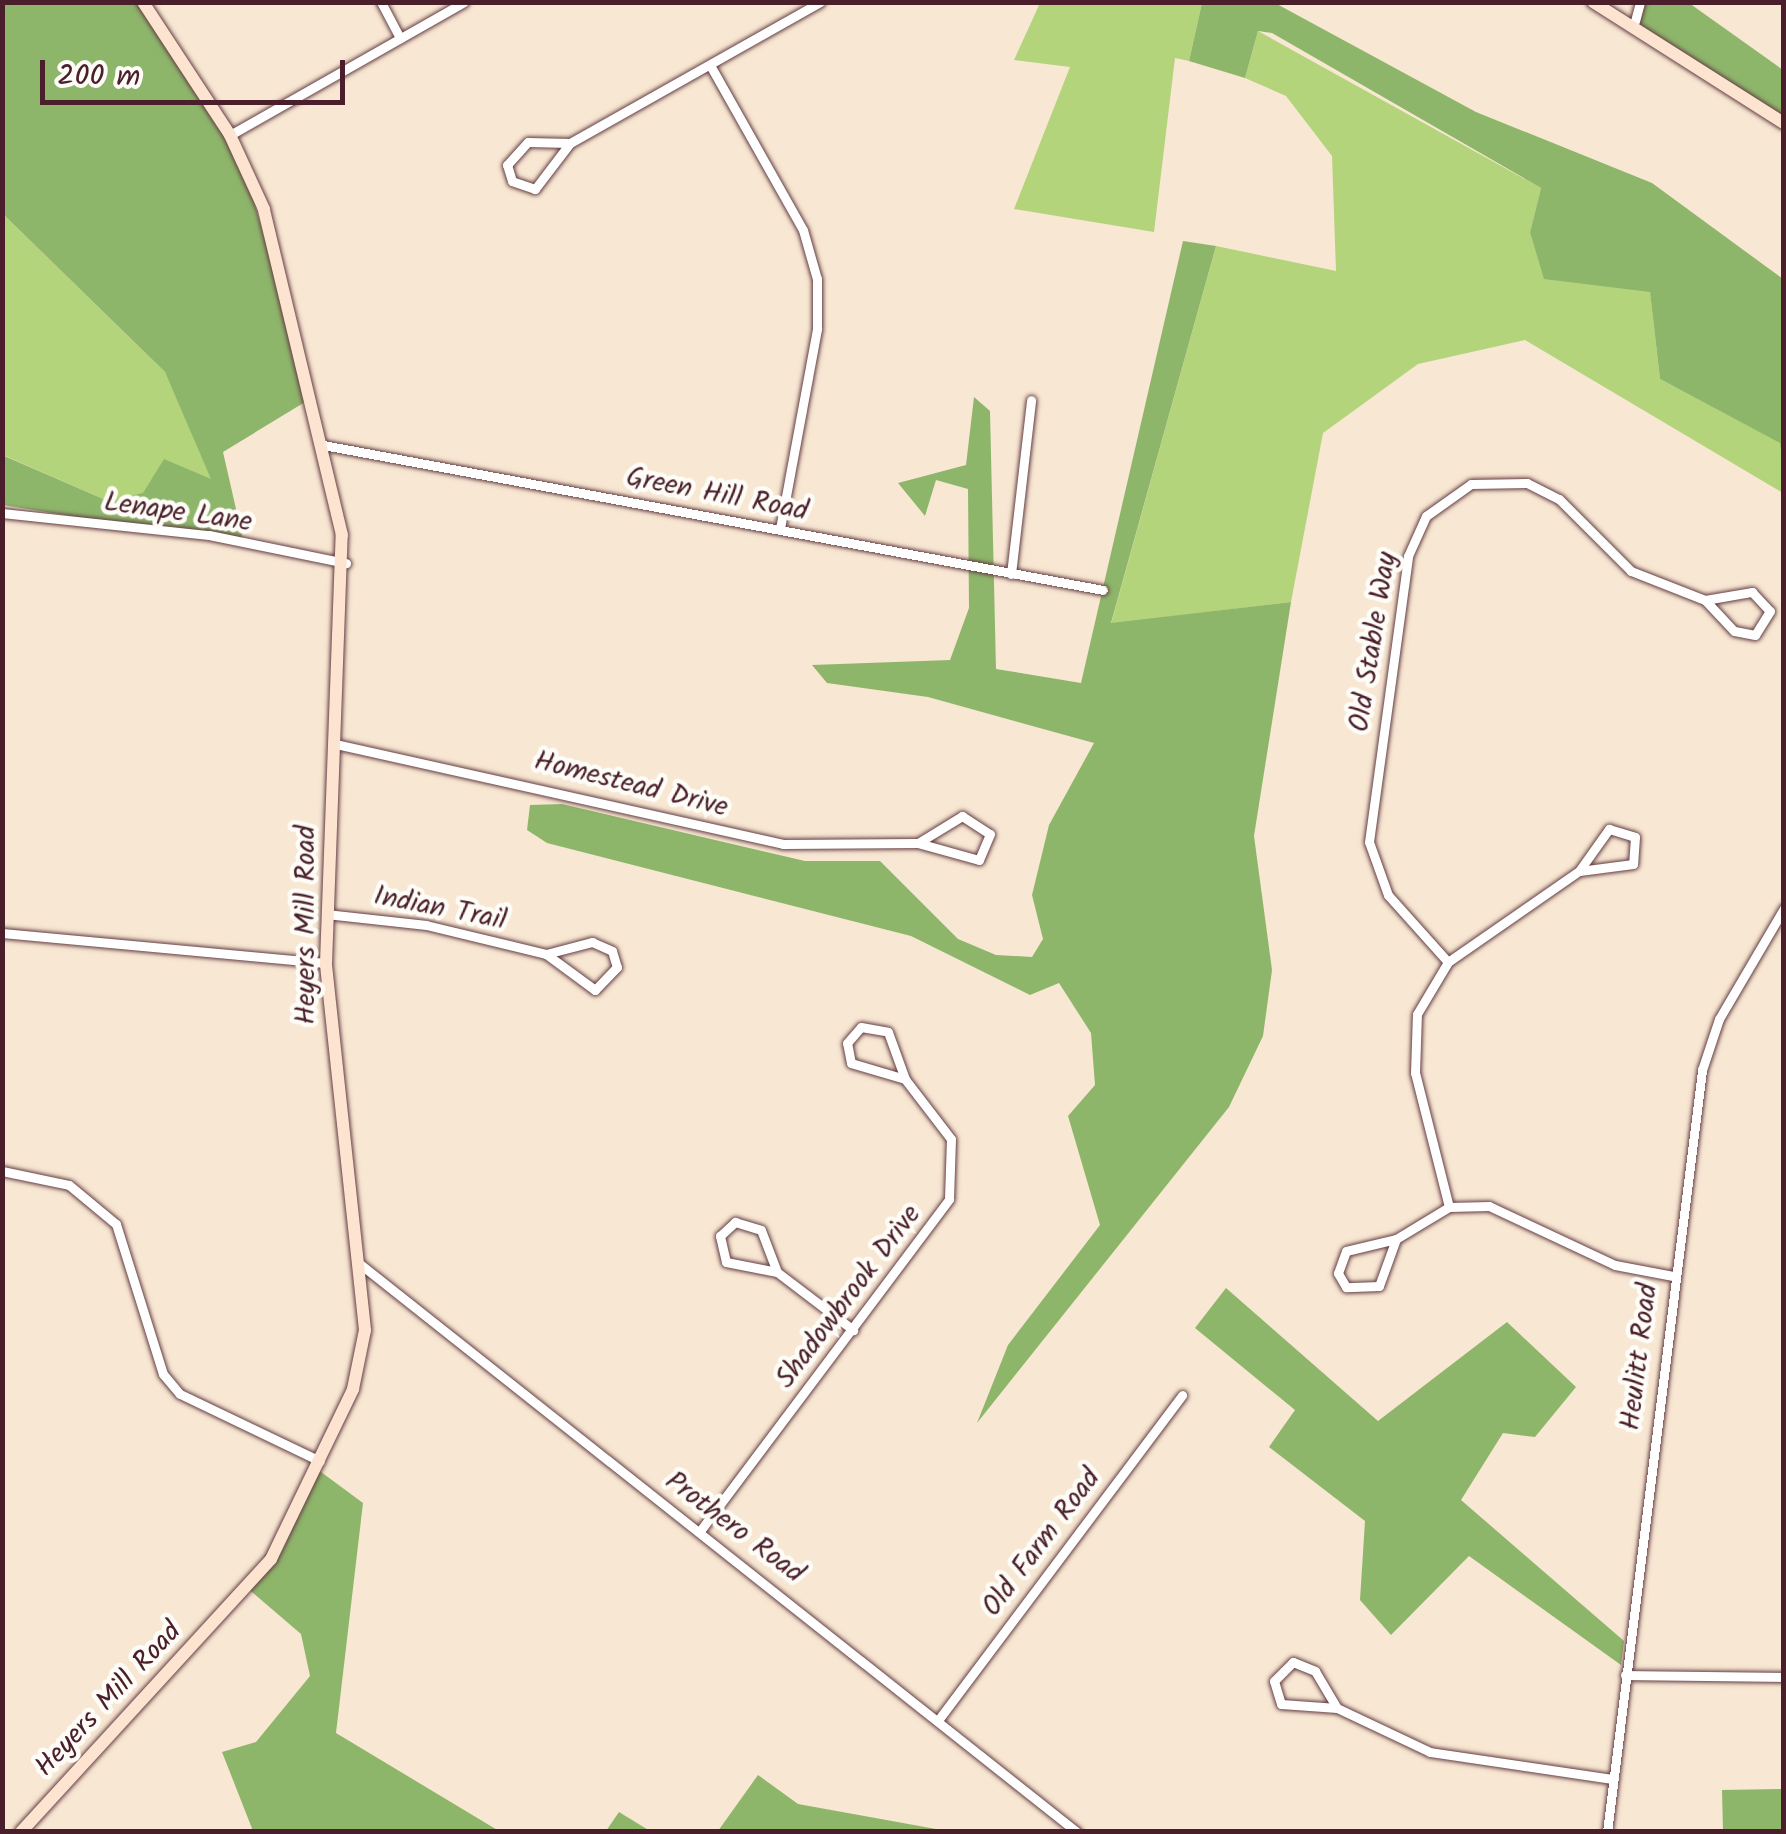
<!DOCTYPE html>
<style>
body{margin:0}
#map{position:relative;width:1786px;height:1834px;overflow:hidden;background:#f8e7d2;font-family:Kalam,sans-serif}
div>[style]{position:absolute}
.green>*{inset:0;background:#b3d47b}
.forest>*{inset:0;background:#8eb66b}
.roads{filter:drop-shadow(0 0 2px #643d44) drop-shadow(0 0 2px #643d44)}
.street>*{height:9px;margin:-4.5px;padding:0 4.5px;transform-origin:4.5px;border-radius:4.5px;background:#fff}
.secondary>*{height:12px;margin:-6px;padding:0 6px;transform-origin:6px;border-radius:6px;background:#fde4d1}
span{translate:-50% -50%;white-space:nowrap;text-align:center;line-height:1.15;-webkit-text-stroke:9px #fdfcf7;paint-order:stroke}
.street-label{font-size:28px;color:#4a1f2b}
.frame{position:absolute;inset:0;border:5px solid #4a1f2b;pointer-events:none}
.scale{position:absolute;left:40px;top:60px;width:305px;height:45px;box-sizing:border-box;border:5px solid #4a1f2b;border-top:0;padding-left:12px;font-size:30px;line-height:35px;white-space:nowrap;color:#4a1f2b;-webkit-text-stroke:8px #fdfcf7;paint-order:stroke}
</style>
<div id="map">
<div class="green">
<i style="clip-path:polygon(1040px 3px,1202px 3px,1189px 61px,1175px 58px,1154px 232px,1014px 209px,1070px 67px,1014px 60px)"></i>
<i style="clip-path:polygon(1258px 31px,1541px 188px,1530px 232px,1650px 291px,1660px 379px,1781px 443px,1783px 493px,1525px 340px,1418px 364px,1323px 433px,1291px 602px,1111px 624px,1216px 246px,1336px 271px,1332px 156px,1286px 96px,1245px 78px)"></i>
<i style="clip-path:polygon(3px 214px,165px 372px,215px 479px,108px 501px,3px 455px)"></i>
</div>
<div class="forest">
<i style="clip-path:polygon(3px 3px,143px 3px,241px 156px,310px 399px,223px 452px,244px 544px,3px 505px,2px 455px,108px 501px,143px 493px,164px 459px,211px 479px,165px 372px,3px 214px)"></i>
<i style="clip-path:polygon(1202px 3px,1275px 3px,1476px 112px,1652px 183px,1783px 279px,1783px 463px,1780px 443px,1660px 379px,1650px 292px,1544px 279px,1530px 232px,1541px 188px,1272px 33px,1258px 31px,1245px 78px,1189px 61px)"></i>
<i style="clip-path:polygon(1641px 3px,1689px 3px,1783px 70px,1783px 130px,1635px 27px)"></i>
<i style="clip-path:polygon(1183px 241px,1216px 246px,1111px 623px,1291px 602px,1254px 836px,1272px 970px,1263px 1036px,1229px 1107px,977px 1423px,1008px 1345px,1100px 1225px,1068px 1116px,1095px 1085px,1091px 1033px,1059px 983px,1030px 995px,911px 936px,547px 843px,527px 830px,530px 805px,562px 804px,805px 861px,880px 861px,958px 939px,996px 955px,1032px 957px,1043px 939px,1032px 895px,1049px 825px,1094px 743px,928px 697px,827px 683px,812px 665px,950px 660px,969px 608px,968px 489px,936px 480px,925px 516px,898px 483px,966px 465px,974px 397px,990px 411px,996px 669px,1081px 683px)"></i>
<i style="clip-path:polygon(1226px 1288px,1378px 1421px,1507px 1322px,1576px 1387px,1535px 1437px,1503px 1433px,1461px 1500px,1624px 1641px,1621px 1665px,1469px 1556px,1391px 1635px,1360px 1600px,1365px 1521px,1269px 1447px,1295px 1410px,1195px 1328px)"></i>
<i style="clip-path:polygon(317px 1469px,363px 1503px,336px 1733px,499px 1831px,253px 1831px,222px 1752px,256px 1742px,310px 1676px,301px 1634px,246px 1587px)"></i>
<i style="clip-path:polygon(758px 1775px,798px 1804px,947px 1831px,718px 1831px)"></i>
<i style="clip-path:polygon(1783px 1789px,1783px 1831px,1723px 1831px,1722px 1790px)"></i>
<i style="clip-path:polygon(619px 1812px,650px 1831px,606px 1831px)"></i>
</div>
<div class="roads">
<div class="street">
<i style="left:381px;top:2px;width:41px;rotate:62.2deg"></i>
<i style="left:1635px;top:21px;width:20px;rotate:-75deg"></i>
<i style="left:710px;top:65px;width:189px;rotate:60.6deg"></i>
<i style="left:803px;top:230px;width:51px;rotate:74.1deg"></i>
<i style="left:817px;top:279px;width:50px;rotate:90deg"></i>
<i style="left:817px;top:329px;width:203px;rotate:100.5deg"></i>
<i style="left:230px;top:135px;width:269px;rotate:-29.6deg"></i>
<i style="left:528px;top:142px;width:42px;rotate:1.4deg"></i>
<i style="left:570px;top:143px;width:58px;rotate:127.3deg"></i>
<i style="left:535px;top:189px;width:24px;rotate:-161deg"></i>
<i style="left:512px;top:181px;width:17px;rotate:-107deg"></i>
<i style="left:507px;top:165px;width:31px;rotate:-48deg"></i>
<i style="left:570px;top:143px;width:287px;rotate:-29.4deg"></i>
<i style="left:323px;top:445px;width:793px;rotate:10.53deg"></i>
<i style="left:2px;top:513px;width:208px;rotate:6.1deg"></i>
<i style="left:209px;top:535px;width:140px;rotate:11.6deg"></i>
<i style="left:1011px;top:574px;width:175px;rotate:-83.4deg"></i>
<i style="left:1752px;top:592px;width:26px;rotate:47deg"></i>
<i style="left:1770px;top:611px;width:28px;rotate:122deg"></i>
<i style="left:1755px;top:635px;width:21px;rotate:-169deg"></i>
<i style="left:1734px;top:631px;width:42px;rotate:-133.1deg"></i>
<i style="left:1705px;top:600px;width:48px;rotate:-9.7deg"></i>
<i style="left:336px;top:744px;width:458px;rotate:12.6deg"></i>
<i style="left:783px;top:844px;width:135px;rotate:-0.4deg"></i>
<i style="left:962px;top:816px;width:33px;rotate:33deg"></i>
<i style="left:990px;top:834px;width:28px;rotate:113deg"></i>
<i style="left:979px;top:860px;width:63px;rotate:-164.4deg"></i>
<i style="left:918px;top:843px;width:52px;rotate:-31.5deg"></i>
<i style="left:1609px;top:829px;width:27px;rotate:17deg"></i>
<i style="left:1635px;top:837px;width:27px;rotate:94deg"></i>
<i style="left:1633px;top:864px;width:54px;rotate:172.6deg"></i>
<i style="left:1579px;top:871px;width:52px;rotate:-54.5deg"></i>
<i style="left:326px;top:914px;width:101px;rotate:6.3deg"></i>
<i style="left:426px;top:925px;width:123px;rotate:13.6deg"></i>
<i style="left:2px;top:933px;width:325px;rotate:5.3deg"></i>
<i style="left:592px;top:942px;width:22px;rotate:24deg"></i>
<i style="left:612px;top:951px;width:17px;rotate:73deg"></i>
<i style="left:617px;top:967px;width:32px;rotate:134deg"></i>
<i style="left:595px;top:990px;width:61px;rotate:-143.7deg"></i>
<i style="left:546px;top:954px;width:48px;rotate:-14.6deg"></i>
<i style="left:1448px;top:962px;width:90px;rotate:-131.8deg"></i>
<i style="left:1388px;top:895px;width:56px;rotate:-109.7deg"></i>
<i style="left:1369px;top:842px;width:289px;rotate:-82.2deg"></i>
<i style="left:1408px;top:556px;width:44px;rotate:-65.8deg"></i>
<i style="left:1426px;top:516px;width:55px;rotate:-35.4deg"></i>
<i style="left:1471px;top:484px;width:56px;rotate:-1deg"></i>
<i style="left:1527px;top:483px;width:36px;rotate:27deg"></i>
<i style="left:1559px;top:499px;width:102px;rotate:45deg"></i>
<i style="left:1631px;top:571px;width:79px;rotate:21.4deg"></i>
<i style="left:861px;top:1027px;width:27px;rotate:10deg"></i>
<i style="left:888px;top:1032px;width:50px;rotate:70.1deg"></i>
<i style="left:905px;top:1079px;width:56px;rotate:-163.5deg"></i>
<i style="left:851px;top:1063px;width:20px;rotate:-101deg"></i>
<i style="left:847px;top:1043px;width:21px;rotate:-49deg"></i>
<i style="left:2px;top:1171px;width:68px;rotate:11.8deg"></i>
<i style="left:69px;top:1185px;width:61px;rotate:39.7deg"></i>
<i style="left:116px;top:1224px;width:157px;rotate:72.6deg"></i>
<i style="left:163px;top:1374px;width:26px;rotate:50deg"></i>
<i style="left:180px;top:1394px;width:155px;rotate:25.6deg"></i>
<i style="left:1449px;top:1207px;width:138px;rotate:-104.2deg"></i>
<i style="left:1415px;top:1073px;width:59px;rotate:-88.1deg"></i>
<i style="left:1417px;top:1014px;width:61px;rotate:-59.2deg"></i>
<i style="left:1448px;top:962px;width:160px;rotate:-34.8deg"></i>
<i style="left:735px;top:1222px;width:27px;rotate:17deg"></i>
<i style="left:761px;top:1230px;width:45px;rotate:69.1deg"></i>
<i style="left:777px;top:1272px;width:52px;rotate:-168.9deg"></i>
<i style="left:726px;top:1262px;width:27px;rotate:-103deg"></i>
<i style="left:720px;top:1236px;width:21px;rotate:-43deg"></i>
<i style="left:1396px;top:1239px;width:62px;rotate:-31.1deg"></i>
<i style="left:1449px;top:1207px;width:40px;rotate:-1.4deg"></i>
<i style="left:1489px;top:1206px;width:139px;rotate:25.1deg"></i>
<i style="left:1615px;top:1265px;width:59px;rotate:10.7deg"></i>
<i style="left:1396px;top:1239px;width:50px;rotate:109.9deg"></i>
<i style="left:1379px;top:1286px;width:33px;rotate:178deg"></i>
<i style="left:1346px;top:1287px;width:16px;rotate:-120deg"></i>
<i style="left:1338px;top:1273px;width:23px;rotate:-70deg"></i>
<i style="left:1346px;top:1251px;width:51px;rotate:-13.5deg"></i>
<i style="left:360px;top:1264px;width:915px;rotate:38.39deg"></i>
<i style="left:777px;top:1272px;width:96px;rotate:37.3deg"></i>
<i style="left:700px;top:1531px;width:415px;rotate:-53.1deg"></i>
<i style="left:949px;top:1199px;width:60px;rotate:-88.1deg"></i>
<i style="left:951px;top:1139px;width:76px;rotate:-127.5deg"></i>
<i style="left:1293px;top:1662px;width:24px;rotate:22deg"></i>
<i style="left:1315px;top:1671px;width:43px;rotate:59.3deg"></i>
<i style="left:1337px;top:1708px;width:56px;rotate:-175.9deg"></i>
<i style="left:1281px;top:1704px;width:24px;rotate:-107deg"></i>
<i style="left:1274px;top:1681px;width:27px;rotate:-45deg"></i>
<i style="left:1625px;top:1675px;width:159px;rotate:0.7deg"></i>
<i style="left:1337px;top:1708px;width:103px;rotate:25.3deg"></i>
<i style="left:1430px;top:1752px;width:185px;rotate:8.4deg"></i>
<i style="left:939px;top:1719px;width:405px;rotate:-53.1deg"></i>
<i style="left:1607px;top:1832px;width:768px;rotate:-82.89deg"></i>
<i style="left:1702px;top:1070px;width:54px;rotate:-71.6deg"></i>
<i style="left:1719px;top:1019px;width:129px;rotate:-59.6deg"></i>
</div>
<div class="secondary">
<i style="left:1593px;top:2px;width:226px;rotate:32.4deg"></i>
<i style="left:21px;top:1832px;width:370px;rotate:-47.5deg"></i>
<i style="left:271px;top:1559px;width:189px;rotate:-64.2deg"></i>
<i style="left:353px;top:1389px;width:60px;rotate:-78.5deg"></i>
<i style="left:365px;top:1330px;width:369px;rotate:-96.1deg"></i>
<i style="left:326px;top:963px;width:428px;rotate:-87.9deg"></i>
<i style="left:342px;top:535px;width:335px;rotate:-103.5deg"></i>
<i style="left:264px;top:209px;width:81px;rotate:-114.7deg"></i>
<i style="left:230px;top:135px;width:159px;rotate:-123.2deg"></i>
</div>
</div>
<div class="street-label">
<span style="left:717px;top:495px;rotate:11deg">Green Hill Road</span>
<span style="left:178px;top:513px;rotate:8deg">Lenape Lane</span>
<span style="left:1374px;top:642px;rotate:-81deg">Old Stable Way</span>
<span style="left:631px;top:785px;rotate:14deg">Homestead Drive</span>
<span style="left:440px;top:909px;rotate:11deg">Indian Trail</span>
<span style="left:307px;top:925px;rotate:-90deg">Heyers Mill Road</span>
<span style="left:849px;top:1297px;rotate:-53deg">Shadowbrook Drive</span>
<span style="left:1640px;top:1357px;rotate:-83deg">Heulitt Road</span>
<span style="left:734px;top:1528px;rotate:37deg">Prothero Road</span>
<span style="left:1042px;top:1543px;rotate:-53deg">Old Farm Road</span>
<span style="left:109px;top:1700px;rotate:-47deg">Heyers Mill Road</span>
</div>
<div class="frame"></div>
<div class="scale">200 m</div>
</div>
